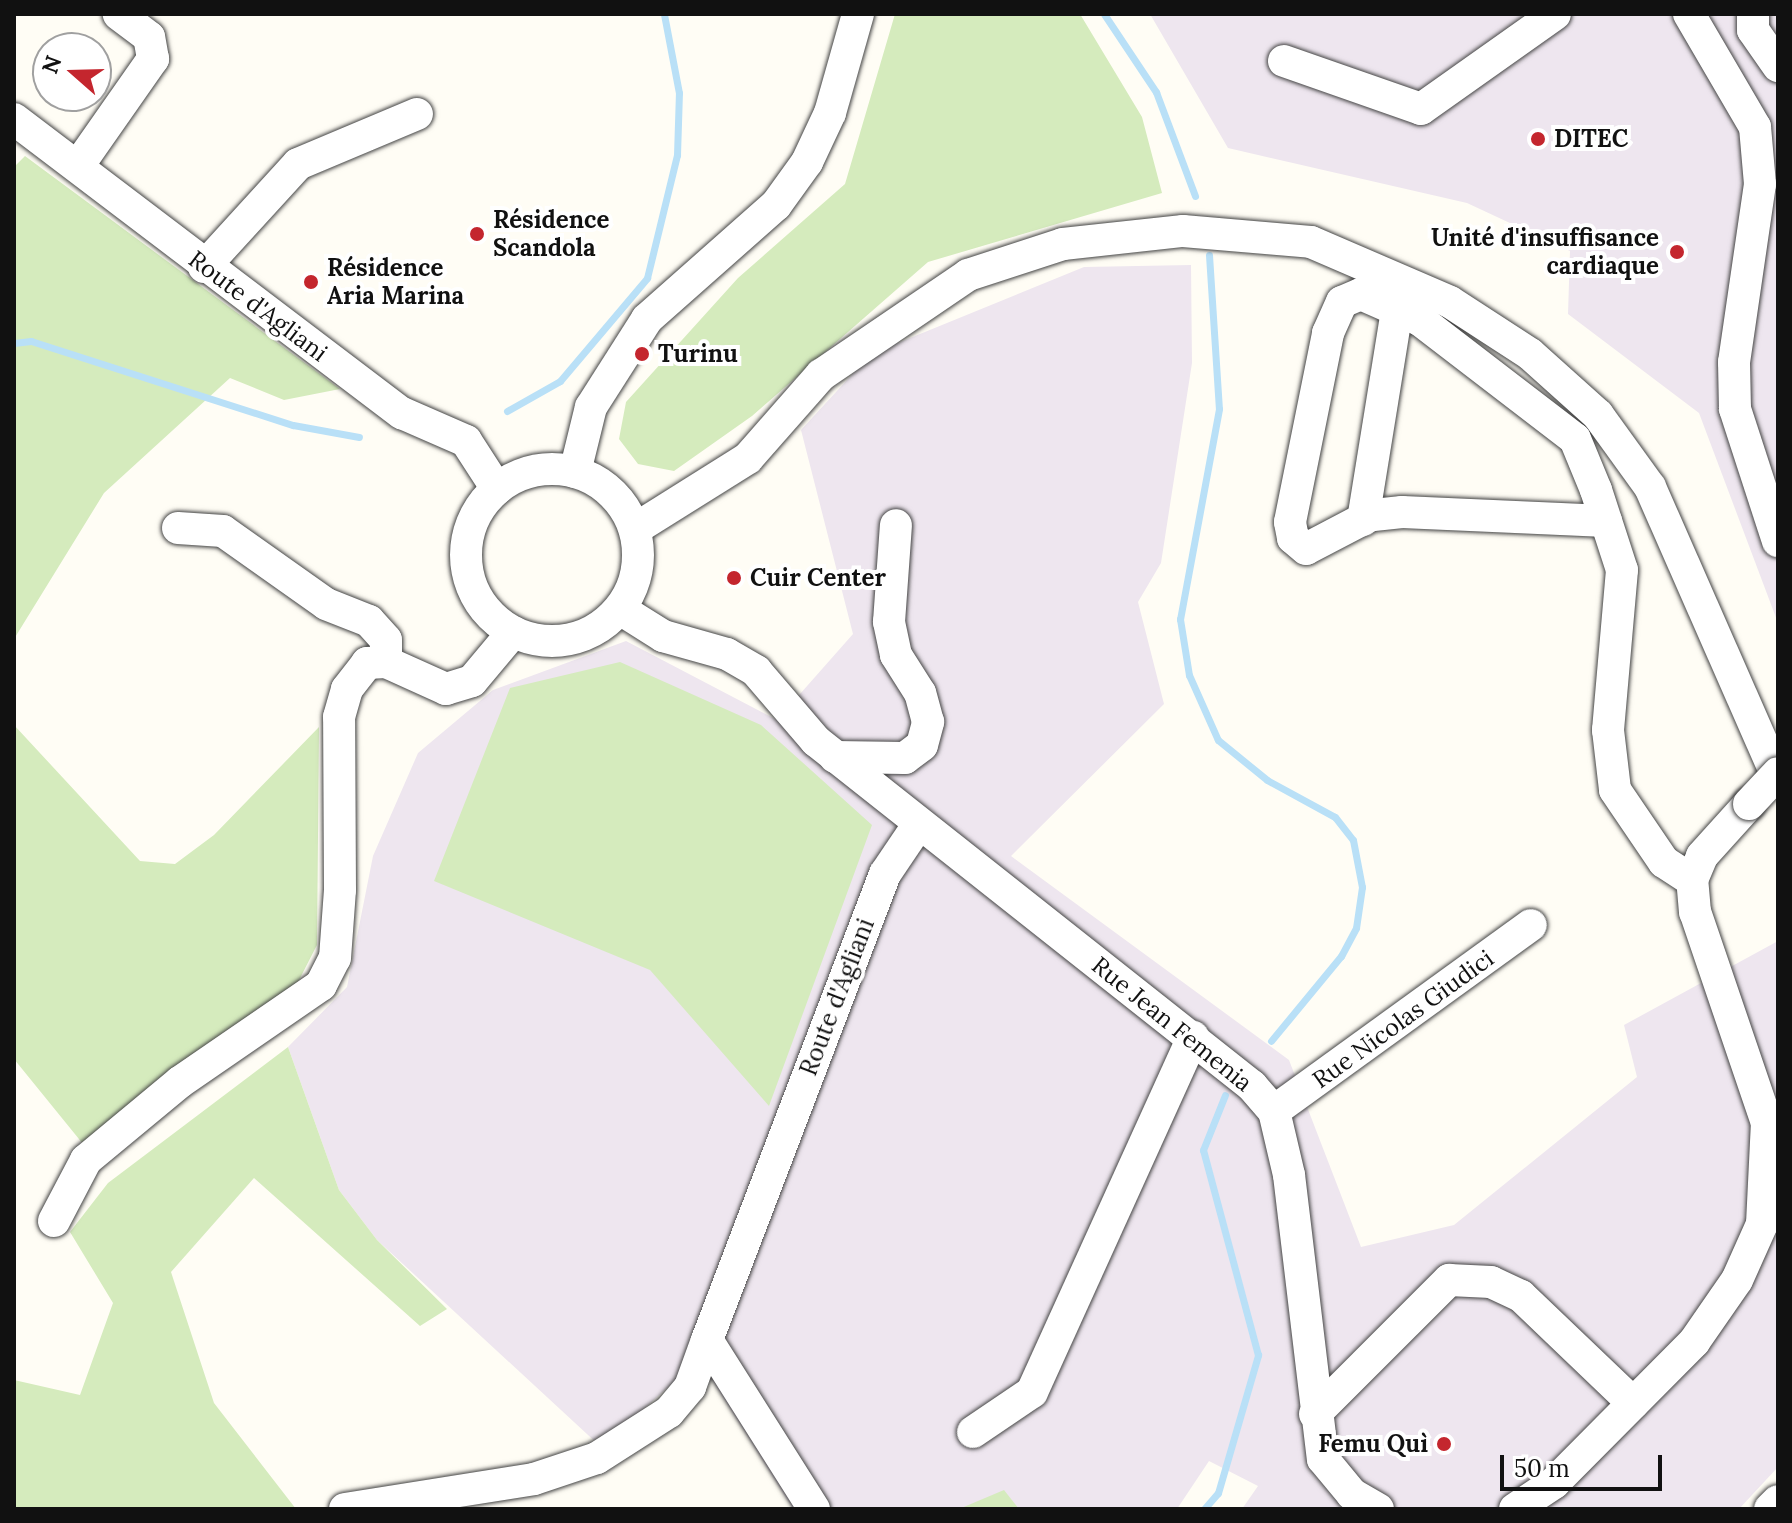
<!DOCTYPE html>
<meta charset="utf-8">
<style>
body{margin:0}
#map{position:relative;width:1792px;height:1523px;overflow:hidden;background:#fffdf5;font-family:Lora,serif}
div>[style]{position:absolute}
.industrial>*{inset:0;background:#eee6ef}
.green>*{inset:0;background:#d5ebbd}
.stream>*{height:7px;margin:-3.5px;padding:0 3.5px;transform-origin:3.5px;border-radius:3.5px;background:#b9e0f7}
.roads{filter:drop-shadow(0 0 2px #444) drop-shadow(0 0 2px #444)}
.minor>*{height:32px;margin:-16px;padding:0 16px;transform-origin:16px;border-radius:16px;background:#fff}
.minor>.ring{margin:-16px;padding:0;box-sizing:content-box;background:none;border:32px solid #fff;border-radius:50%}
.bridges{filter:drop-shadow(0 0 2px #444) drop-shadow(0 0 2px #444)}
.minor-bridge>*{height:32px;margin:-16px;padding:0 16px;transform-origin:16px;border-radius:16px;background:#fff}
.dots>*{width:22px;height:22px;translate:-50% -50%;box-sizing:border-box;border:4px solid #fff;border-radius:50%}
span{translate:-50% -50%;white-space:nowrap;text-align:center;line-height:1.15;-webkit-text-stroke:8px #fff;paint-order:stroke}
.poi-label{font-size:24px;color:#111;font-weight:700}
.left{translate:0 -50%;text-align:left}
.right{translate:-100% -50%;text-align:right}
.street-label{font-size:24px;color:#111}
.frame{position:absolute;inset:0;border:16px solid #111;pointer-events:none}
.north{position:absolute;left:32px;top:32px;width:80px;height:80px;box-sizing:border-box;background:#fff;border:2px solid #a0a0a0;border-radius:50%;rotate:290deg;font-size:22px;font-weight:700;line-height:32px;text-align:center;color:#111}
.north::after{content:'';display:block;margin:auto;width:28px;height:36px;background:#c4262e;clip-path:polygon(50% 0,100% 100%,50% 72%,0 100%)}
.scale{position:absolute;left:1500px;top:1455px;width:162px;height:36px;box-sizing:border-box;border:4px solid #111;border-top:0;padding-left:10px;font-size:24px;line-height:28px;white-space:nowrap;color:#111;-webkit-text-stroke:6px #fff;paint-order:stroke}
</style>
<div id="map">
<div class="industrial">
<i style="clip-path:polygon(1150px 14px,1778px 14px,1778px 623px,1699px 413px,1568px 314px,1570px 251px,1467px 203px,1228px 148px)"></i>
<i style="clip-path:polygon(1191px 265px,1192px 363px,1161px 563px,1138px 602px,1164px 704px,1011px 856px,1289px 1060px,1361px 1247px,1454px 1225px,1637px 1077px,1624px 1025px,1778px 941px,1778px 1467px,1739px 1509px,1242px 1509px,1258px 1486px,1209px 1461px,1177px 1509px,793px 1509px,712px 1380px,685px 1372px,601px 1447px,377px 1240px,339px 1190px,288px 1047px,347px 987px,373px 856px,418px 753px,493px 690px,626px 641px,777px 720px,853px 634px,801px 430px,871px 354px,1084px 267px)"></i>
</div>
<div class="green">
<i style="clip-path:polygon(895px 14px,1080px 14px,1142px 117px,1162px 193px,928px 262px,752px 416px,674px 471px,638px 464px,619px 439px,626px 402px,738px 278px,845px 184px)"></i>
<i style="clip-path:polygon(25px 156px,340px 389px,284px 400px,230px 378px,104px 493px,14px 639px,14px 167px)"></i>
<i style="clip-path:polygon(620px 662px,761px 725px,872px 825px,769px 1106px,650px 970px,434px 881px,510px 688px)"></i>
<i style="clip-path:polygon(14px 725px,140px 861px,175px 864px,214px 835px,319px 727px,317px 945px,297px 984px,83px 1144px,14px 1059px)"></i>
<i style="clip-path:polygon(288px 1047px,339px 1190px,377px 1240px,447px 1309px,420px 1326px,254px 1178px,171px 1272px,214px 1403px,296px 1509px,14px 1509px,14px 1380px,80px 1395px,113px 1303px,70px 1232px,108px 1183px)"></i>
<i style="clip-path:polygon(1004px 1490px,1019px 1509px,959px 1509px)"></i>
</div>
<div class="stream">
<i style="left:1104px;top:14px;width:94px;rotate:56.3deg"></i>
<i style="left:1156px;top:92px;width:111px;rotate:69.4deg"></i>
<i style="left:1209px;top:255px;width:154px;rotate:86.3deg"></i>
<i style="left:1219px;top:409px;width:214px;rotate:100.5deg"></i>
<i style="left:1180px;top:619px;width:57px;rotate:80.9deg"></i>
<i style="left:1189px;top:675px;width:71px;rotate:66deg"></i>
<i style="left:1218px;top:740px;width:63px;rotate:39.2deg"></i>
<i style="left:1267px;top:780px;width:77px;rotate:28.6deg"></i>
<i style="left:1335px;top:817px;width:29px;rotate:52deg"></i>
<i style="left:1353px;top:840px;width:48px;rotate:79.2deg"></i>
<i style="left:1362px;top:887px;width:41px;rotate:98.3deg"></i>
<i style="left:1356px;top:928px;width:32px;rotate:118deg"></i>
<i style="left:1341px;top:956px;width:110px;rotate:129.5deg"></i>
<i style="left:14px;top:343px;width:17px;rotate:-7deg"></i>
<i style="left:31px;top:341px;width:275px;rotate:17.8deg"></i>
<i style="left:293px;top:425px;width:67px;rotate:10.3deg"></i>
<i style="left:507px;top:411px;width:61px;rotate:-29.5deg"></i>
<i style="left:560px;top:381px;width:135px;rotate:-49.8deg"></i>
<i style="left:647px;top:278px;width:127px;rotate:-76.3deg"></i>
<i style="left:677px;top:155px;width:62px;rotate:-88.2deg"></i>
<i style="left:679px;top:93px;width:80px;rotate:-100.8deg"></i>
<i style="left:1204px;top:1509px;width:21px;rotate:-49deg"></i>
<i style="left:1218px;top:1493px;width:144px;rotate:-73.8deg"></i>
<i style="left:1258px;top:1355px;width:212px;rotate:-105deg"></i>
<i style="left:1203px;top:1150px;width:59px;rotate:-68.2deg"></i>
</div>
<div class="roads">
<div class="minor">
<i style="left:1689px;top:14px;width:131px;rotate:59.7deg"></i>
<i style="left:1755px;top:127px;width:57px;rotate:85deg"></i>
<i style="left:1760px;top:184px;width:180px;rotate:98.3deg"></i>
<i style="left:1734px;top:362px;width:47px;rotate:88.8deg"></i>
<i style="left:1735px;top:409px;width:139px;rotate:72deg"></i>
<i style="left:1753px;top:14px;width:16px;rotate:90deg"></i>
<i style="left:1753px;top:30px;width:44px;rotate:55.2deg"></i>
<i style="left:1284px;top:61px;width:145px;rotate:19.3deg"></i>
<i style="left:1421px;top:109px;width:164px;rotate:-35.3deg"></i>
<i style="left:14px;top:119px;width:487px;rotate:37.2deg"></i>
<i style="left:402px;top:413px;width:70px;rotate:23.6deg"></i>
<i style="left:466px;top:441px;width:57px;rotate:57.1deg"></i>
<i style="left:78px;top:166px;width:131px;rotate:-55deg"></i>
<i style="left:153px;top:59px;width:22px;rotate:-100deg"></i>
<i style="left:149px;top:37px;width:38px;rotate:-143deg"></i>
<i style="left:204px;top:267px;width:139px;rotate:-47.6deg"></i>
<i style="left:298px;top:164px;width:129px;rotate:-22.8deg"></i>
<i class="ring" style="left:466px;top:469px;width:140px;height:140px"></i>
<i style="left:575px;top:472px;width:67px;rotate:-76.2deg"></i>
<i style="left:591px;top:407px;width:104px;rotate:-57.5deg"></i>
<i style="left:647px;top:319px;width:172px;rotate:-41.5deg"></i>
<i style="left:776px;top:205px;width:53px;rotate:-54.2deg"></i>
<i style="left:807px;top:162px;width:54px;rotate:-64.9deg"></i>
<i style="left:830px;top:113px;width:103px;rotate:-74.2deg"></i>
<i style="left:1363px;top:520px;width:214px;rotate:-80.8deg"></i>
<i style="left:1606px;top:521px;width:204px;rotate:-177.5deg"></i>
<i style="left:1402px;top:512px;width:31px;rotate:174deg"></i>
<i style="left:1371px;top:515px;width:73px;rotate:152.4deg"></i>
<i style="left:1306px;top:549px;width:17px;rotate:-140deg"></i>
<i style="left:1293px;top:538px;width:16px;rotate:-101deg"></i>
<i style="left:1290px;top:522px;width:193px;rotate:-78.6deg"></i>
<i style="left:1328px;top:333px;width:34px;rotate:-66deg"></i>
<i style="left:1342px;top:302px;width:21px;rotate:-23deg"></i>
<i style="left:1361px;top:294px;width:64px;rotate:23.8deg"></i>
<i style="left:1420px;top:320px;width:195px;rotate:37.5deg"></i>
<i style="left:1575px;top:439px;width:55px;rotate:67.6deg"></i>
<i style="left:1596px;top:490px;width:84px;rotate:72deg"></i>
<i style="left:1622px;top:570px;width:161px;rotate:95deg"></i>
<i style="left:1608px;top:730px;width:60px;rotate:83.3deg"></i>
<i style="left:1615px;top:790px;width:87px;rotate:55.8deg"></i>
<i style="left:1664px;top:862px;width:33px;rotate:33deg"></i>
<i style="left:178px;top:528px;width:45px;rotate:3.8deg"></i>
<i style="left:223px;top:531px;width:126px;rotate:35.3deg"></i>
<i style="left:326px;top:604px;width:46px;rotate:21.6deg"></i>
<i style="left:369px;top:621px;width:25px;rotate:48deg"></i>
<i style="left:386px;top:640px;width:22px;rotate:90deg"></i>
<i style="left:635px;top:529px;width:133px;rotate:-32.1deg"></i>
<i style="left:748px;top:458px;width:111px;rotate:-48.7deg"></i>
<i style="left:821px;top:375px;width:178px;rotate:-34.2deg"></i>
<i style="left:968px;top:275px;width:100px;rotate:-18.1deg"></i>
<i style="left:1063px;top:244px;width:121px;rotate:-6.2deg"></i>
<i style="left:1183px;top:231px;width:128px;rotate:4.9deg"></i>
<i style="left:1311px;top:242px;width:151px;rotate:23.3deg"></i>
<i style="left:1450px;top:302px;width:95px;rotate:33deg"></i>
<i style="left:1530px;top:354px;width:91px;rotate:41.9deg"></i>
<i style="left:1598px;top:415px;width:89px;rotate:54.2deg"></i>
<i style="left:1650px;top:487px;width:318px;rotate:66.3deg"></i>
<i style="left:620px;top:609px;width:51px;rotate:32.1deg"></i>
<i style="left:663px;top:636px;width:66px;rotate:15.7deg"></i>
<i style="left:727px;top:654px;width:34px;rotate:30deg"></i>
<i style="left:756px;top:671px;width:92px;rotate:49.4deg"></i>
<i style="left:816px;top:741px;width:556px;rotate:38.35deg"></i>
<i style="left:1252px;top:1086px;width:33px;rotate:49deg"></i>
<i style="left:1274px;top:1111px;width:66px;rotate:76.8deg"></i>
<i style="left:1289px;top:1175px;width:286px;rotate:83.2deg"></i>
<i style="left:1323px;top:1459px;width:45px;rotate:50.4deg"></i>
<i style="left:1352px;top:1494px;width:30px;rotate:30deg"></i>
<i style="left:835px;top:757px;width:70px;rotate:0.8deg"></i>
<i style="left:905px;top:758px;width:21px;rotate:-37deg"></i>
<i style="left:922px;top:745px;width:24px;rotate:-75deg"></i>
<i style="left:928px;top:722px;width:30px;rotate:-105deg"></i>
<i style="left:920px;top:693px;width:45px;rotate:-122.3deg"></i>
<i style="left:896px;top:655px;width:34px;rotate:-102deg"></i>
<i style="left:889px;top:622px;width:97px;rotate:-85.9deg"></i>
<i style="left:1274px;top:1111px;width:317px;rotate:-35.9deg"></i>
<i style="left:54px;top:1221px;width:69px;rotate:-62.3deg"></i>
<i style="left:86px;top:1160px;width:122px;rotate:-39.7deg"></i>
<i style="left:180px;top:1082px;width:171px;rotate:-34.5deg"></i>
<i style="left:321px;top:985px;width:30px;rotate:-63deg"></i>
<i style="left:335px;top:958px;width:68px;rotate:-85.8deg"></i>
<i style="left:340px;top:890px;width:173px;rotate:-90.3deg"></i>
<i style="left:339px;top:717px;width:29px;rotate:-74deg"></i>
<i style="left:347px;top:689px;width:33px;rotate:-52deg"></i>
<i style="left:367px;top:663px;width:19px;rotate:-3deg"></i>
<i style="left:386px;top:662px;width:66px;rotate:24.2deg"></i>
<i style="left:446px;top:689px;width:27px;rotate:-17deg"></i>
<i style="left:472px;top:681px;width:64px;rotate:-50.1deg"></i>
<i style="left:1315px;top:1414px;width:190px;rotate:-45deg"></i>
<i style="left:1449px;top:1280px;width:42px;rotate:2.7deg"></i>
<i style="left:1491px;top:1282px;width:33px;rotate:25deg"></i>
<i style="left:1521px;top:1296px;width:155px;rotate:43.7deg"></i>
<i style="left:973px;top:1432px;width:71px;rotate:-34.1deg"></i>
<i style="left:1032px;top:1392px;width:390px;rotate:-65.6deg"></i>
<i style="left:345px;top:1509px;width:191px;rotate:-9deg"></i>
<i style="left:534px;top:1479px;width:66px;rotate:-18.4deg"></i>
<i style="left:597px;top:1458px;width:85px;rotate:-32.6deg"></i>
<i style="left:669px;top:1412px;width:33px;rotate:-50deg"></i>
<i style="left:690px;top:1387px;width:50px;rotate:-70.1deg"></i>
<i style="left:814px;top:1509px;width:200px;rotate:-122.3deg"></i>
<i style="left:707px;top:1340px;width:499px;rotate:-69.1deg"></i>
<i style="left:885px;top:874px;width:59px;rotate:-56deg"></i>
<i style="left:1515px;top:1509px;width:47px;rotate:-33.7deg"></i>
<i style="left:1554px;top:1483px;width:199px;rotate:-45.2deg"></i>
<i style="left:1694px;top:1342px;width:75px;rotate:-55.3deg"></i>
<i style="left:1737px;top:1280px;width:61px;rotate:-65.9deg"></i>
<i style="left:1762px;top:1224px;width:101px;rotate:-87.2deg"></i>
<i style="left:1767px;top:1123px;width:223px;rotate:-108.8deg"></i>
<i style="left:1695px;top:912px;width:32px;rotate:-95deg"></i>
<i style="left:1692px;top:880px;width:26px;rotate:-67deg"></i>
<i style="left:1702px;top:856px;width:70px;rotate:-47.9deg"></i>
<i style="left:1770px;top:1509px;width:11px;rotate:-45deg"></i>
</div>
</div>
<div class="bridges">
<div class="minor-bridge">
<i style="left:1749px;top:804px;width:42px;rotate:-46.9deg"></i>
</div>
</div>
<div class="dots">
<i style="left:1538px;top:139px;background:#c4262e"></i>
<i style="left:477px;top:234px;background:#c4262e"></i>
<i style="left:1677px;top:252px;background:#c4262e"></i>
<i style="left:311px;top:282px;background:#c4262e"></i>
<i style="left:642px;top:354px;background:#c4262e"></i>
<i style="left:734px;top:578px;background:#c4262e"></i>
<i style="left:1444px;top:1444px;background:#c4262e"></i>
</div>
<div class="poi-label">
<span class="left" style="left:1554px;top:139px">DITEC</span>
<span class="left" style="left:493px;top:234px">Résidence<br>Scandola</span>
<span class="right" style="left:1659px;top:252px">Unité d'insuffisance<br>cardiaque</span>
<span class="left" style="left:327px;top:282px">Résidence<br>Aria Marina</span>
<span class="left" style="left:658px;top:354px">Turinu</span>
<span class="left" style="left:750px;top:578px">Cuir Center</span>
<span class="right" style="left:1428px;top:1444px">Femu Quì</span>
</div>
<div class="street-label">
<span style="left:258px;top:306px;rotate:37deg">Route d'Agliani</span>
<span style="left:837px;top:997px;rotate:-69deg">Route d'Agliani</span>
<span style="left:1403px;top:1019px;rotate:-36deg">Rue Nicolas Giudici</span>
<span style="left:1172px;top:1024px;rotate:39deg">Rue Jean Femenia</span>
</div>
<div class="frame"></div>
<div class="north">N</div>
<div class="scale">50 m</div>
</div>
